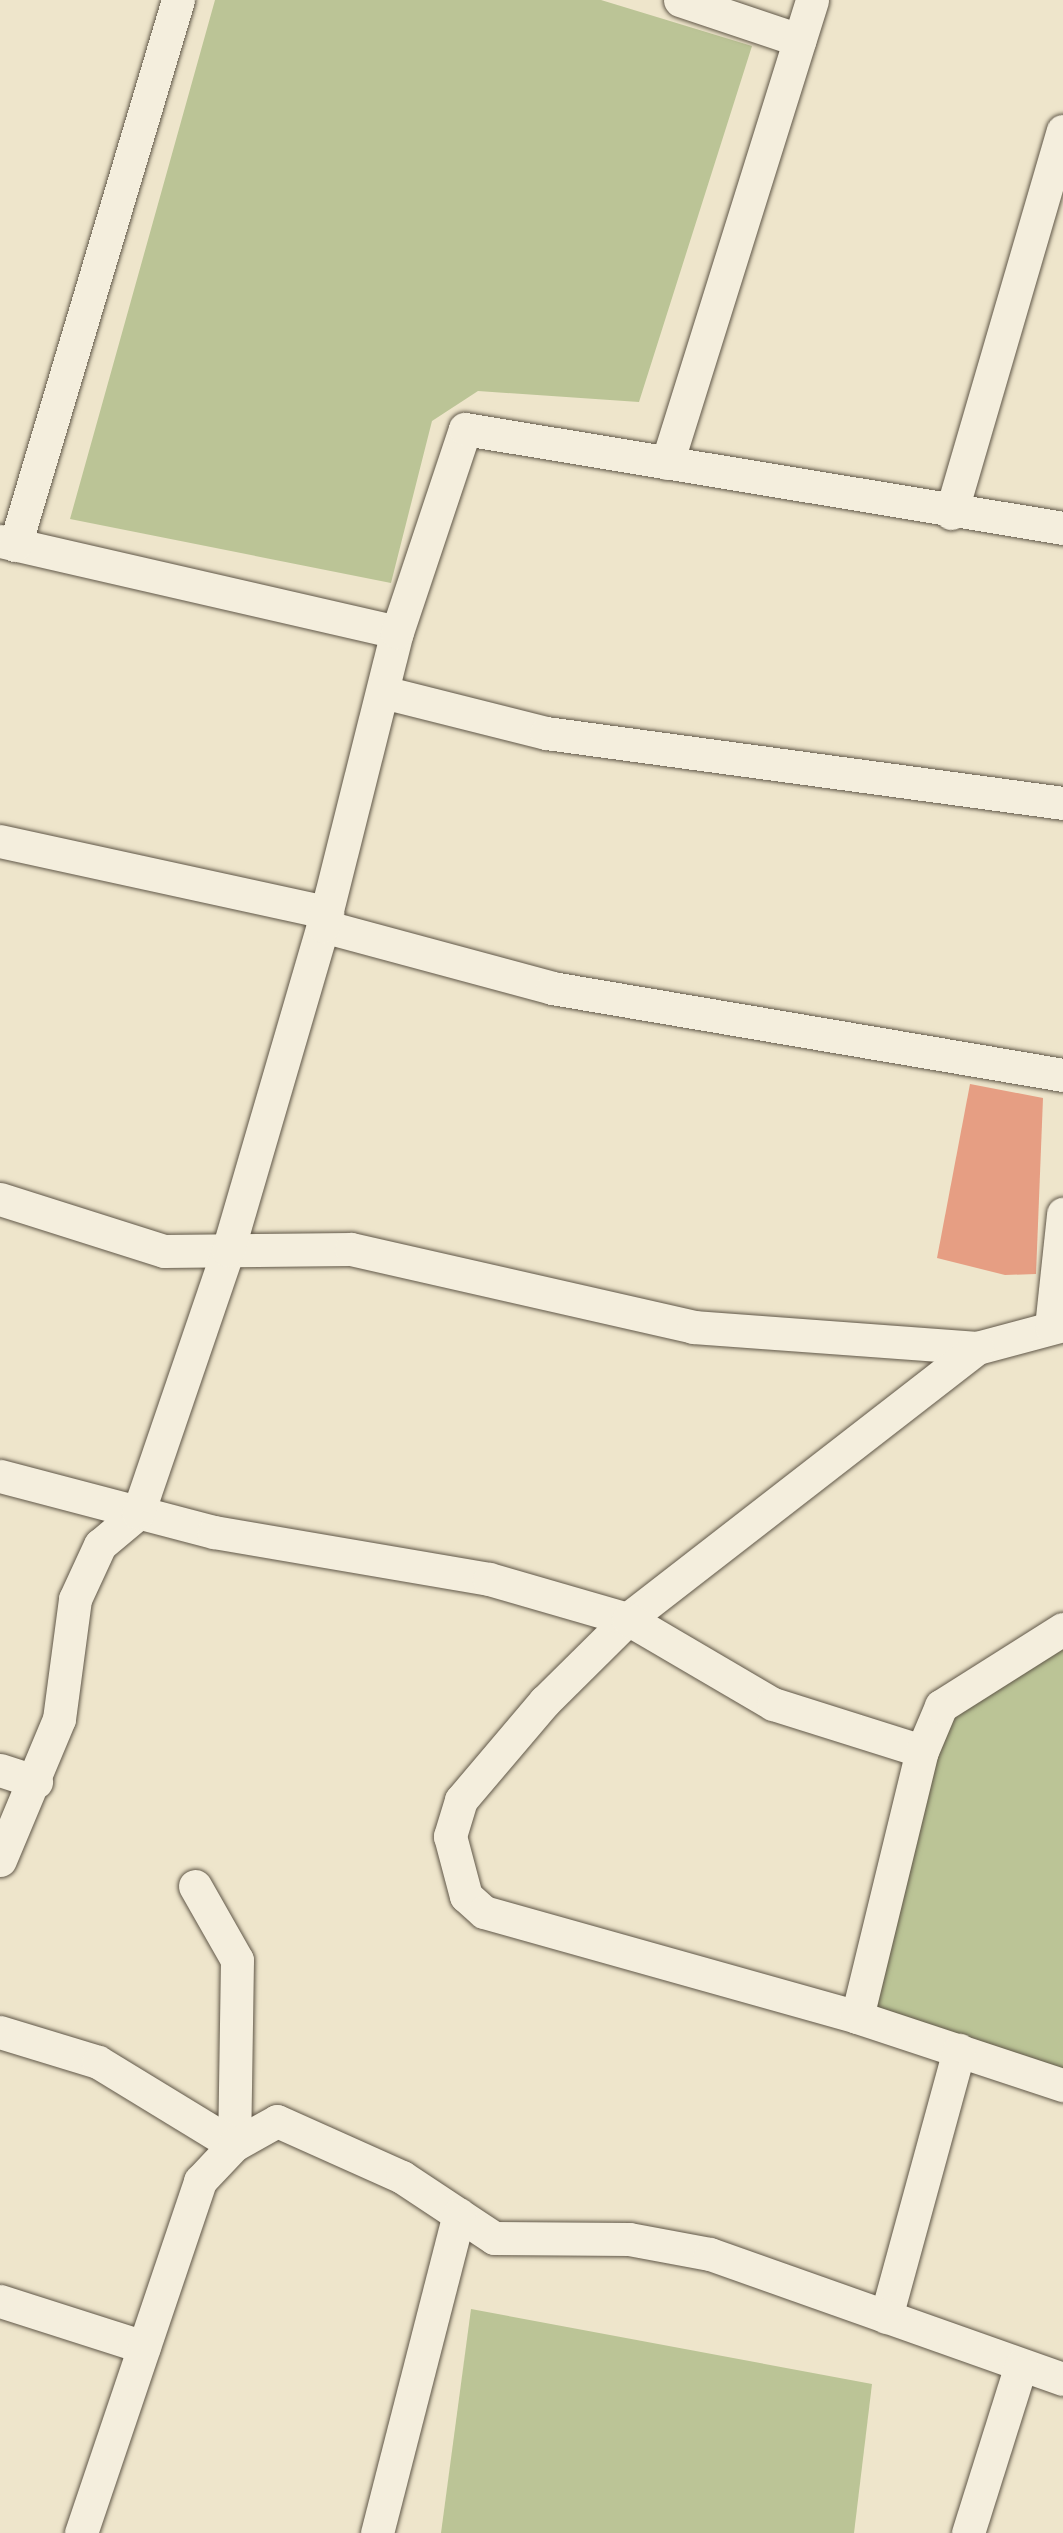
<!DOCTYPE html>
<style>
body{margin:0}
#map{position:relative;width:1063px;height:2533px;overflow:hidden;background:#eee5cb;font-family:"IM FELL French Canon",serif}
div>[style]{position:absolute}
.green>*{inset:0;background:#bbc496}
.building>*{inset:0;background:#e69e83}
.roads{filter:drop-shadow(0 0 2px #605748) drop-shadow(0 0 2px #605748)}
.minor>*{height:33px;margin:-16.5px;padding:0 16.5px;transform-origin:16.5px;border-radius:16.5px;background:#f4eedd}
span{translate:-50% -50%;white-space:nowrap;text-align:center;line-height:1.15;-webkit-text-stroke:7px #f4eedd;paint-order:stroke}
</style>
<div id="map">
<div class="green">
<i style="clip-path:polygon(215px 0,601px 0,752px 46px,639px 402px,478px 391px,432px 421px,391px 583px,70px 519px)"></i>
<i style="clip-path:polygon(1063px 1629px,1063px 2085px,857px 2017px,941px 1706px)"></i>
<i style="clip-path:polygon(471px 2309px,872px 2384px,854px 2533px,441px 2533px)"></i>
</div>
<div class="building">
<i style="clip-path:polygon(970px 1084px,1043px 1098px,1036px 1274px,1005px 1275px,937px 1258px)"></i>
</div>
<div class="roads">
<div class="minor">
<i style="left:680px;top:0;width:126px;rotate:18.6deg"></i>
<i style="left:667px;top:463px;width:485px;rotate:-72.6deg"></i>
<i style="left:951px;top:513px;width:398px;rotate:-73.7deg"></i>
<i style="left:0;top:541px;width:407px;rotate:12.9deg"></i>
<i style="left:15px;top:545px;width:569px;rotate:-73.35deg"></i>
<i style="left:383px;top:692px;width:168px;rotate:14.1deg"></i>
<i style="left:546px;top:733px;width:522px;rotate:7.71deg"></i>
<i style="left:0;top:841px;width:335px;rotate:12.3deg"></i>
<i style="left:323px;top:926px;width:237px;rotate:15.1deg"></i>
<i style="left:552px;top:988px;width:518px;rotate:9.66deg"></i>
<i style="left:0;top:1199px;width:172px;rotate:17.6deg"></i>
<i style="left:164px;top:1251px;width:187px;rotate:-0.6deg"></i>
<i style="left:351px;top:1249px;width:351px;rotate:12.8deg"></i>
<i style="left:693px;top:1327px;width:285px;rotate:4.2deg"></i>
<i style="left:1063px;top:1325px;width:89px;rotate:165deg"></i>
<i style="left:977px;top:1348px;width:442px;rotate:142.2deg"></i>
<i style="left:628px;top:1619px;width:117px;rotate:135.3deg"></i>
<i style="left:545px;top:1701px;width:130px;rotate:130.3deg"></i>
<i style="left:461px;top:1800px;width:38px;rotate:107deg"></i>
<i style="left:450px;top:1836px;width:62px;rotate:75.1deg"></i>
<i style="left:466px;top:1896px;width:24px;rotate:42deg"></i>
<i style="left:484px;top:1912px;width:387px;rotate:15.7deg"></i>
<i style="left:857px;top:2017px;width:217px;rotate:18.3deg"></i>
<i style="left:1051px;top:1327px;width:114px;rotate:-83.9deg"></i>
<i style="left:0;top:1476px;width:221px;rotate:14.7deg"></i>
<i style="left:214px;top:1532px;width:279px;rotate:9.7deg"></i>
<i style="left:489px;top:1579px;width:145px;rotate:16.1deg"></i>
<i style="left:628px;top:1619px;width:168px;rotate:30.4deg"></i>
<i style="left:773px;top:1704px;width:156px;rotate:17.5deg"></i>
<i style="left:0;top:1770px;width:38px;rotate:18deg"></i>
<i style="left:0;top:1860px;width:153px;rotate:-67.3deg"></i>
<i style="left:59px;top:1719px;width:121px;rotate:-82.4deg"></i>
<i style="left:75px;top:1599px;width:60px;rotate:-65.2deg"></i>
<i style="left:100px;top:1545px;width:50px;rotate:-40.1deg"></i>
<i style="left:138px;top:1513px;width:278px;rotate:-71.1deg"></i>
<i style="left:228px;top:1250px;width:338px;rotate:-73.7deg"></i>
<i style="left:323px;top:926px;width:303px;rotate:-75.9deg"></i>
<i style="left:397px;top:632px;width:214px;rotate:-71.5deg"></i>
<i style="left:465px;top:429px;width:606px;rotate:9.4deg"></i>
<i style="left:195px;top:1886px;width:85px;rotate:60.4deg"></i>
<i style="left:237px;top:1960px;width:185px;rotate:90.9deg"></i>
<i style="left:857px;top:2017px;width:274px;rotate:-76.3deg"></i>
<i style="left:922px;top:1751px;width:49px;rotate:-67.1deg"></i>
<i style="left:941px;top:1706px;width:144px;rotate:-32.3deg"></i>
<i style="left:0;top:2032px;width:102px;rotate:17deg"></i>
<i style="left:98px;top:2062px;width:159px;rotate:31.4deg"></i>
<i style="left:0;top:2301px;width:151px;rotate:17.7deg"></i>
<i style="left:886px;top:2317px;width:277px;rotate:-74.7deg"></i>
<i style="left:81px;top:2533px;width:372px;rotate:-71.3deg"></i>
<i style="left:200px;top:2181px;width:50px;rotate:-46.6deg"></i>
<i style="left:234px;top:2145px;width:49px;rotate:-29.2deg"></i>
<i style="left:277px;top:2121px;width:137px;rotate:24.1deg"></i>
<i style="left:402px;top:2177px;width:110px;rotate:33.5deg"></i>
<i style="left:494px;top:2238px;width:135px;rotate:0.4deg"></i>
<i style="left:629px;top:2239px;width:82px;rotate:10.5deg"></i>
<i style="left:710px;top:2254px;width:374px;rotate:19.5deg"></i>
<i style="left:377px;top:2533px;width:329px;rotate:-75.6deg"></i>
<i style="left:968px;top:2533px;width:176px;rotate:-72.5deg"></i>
</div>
</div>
</div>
